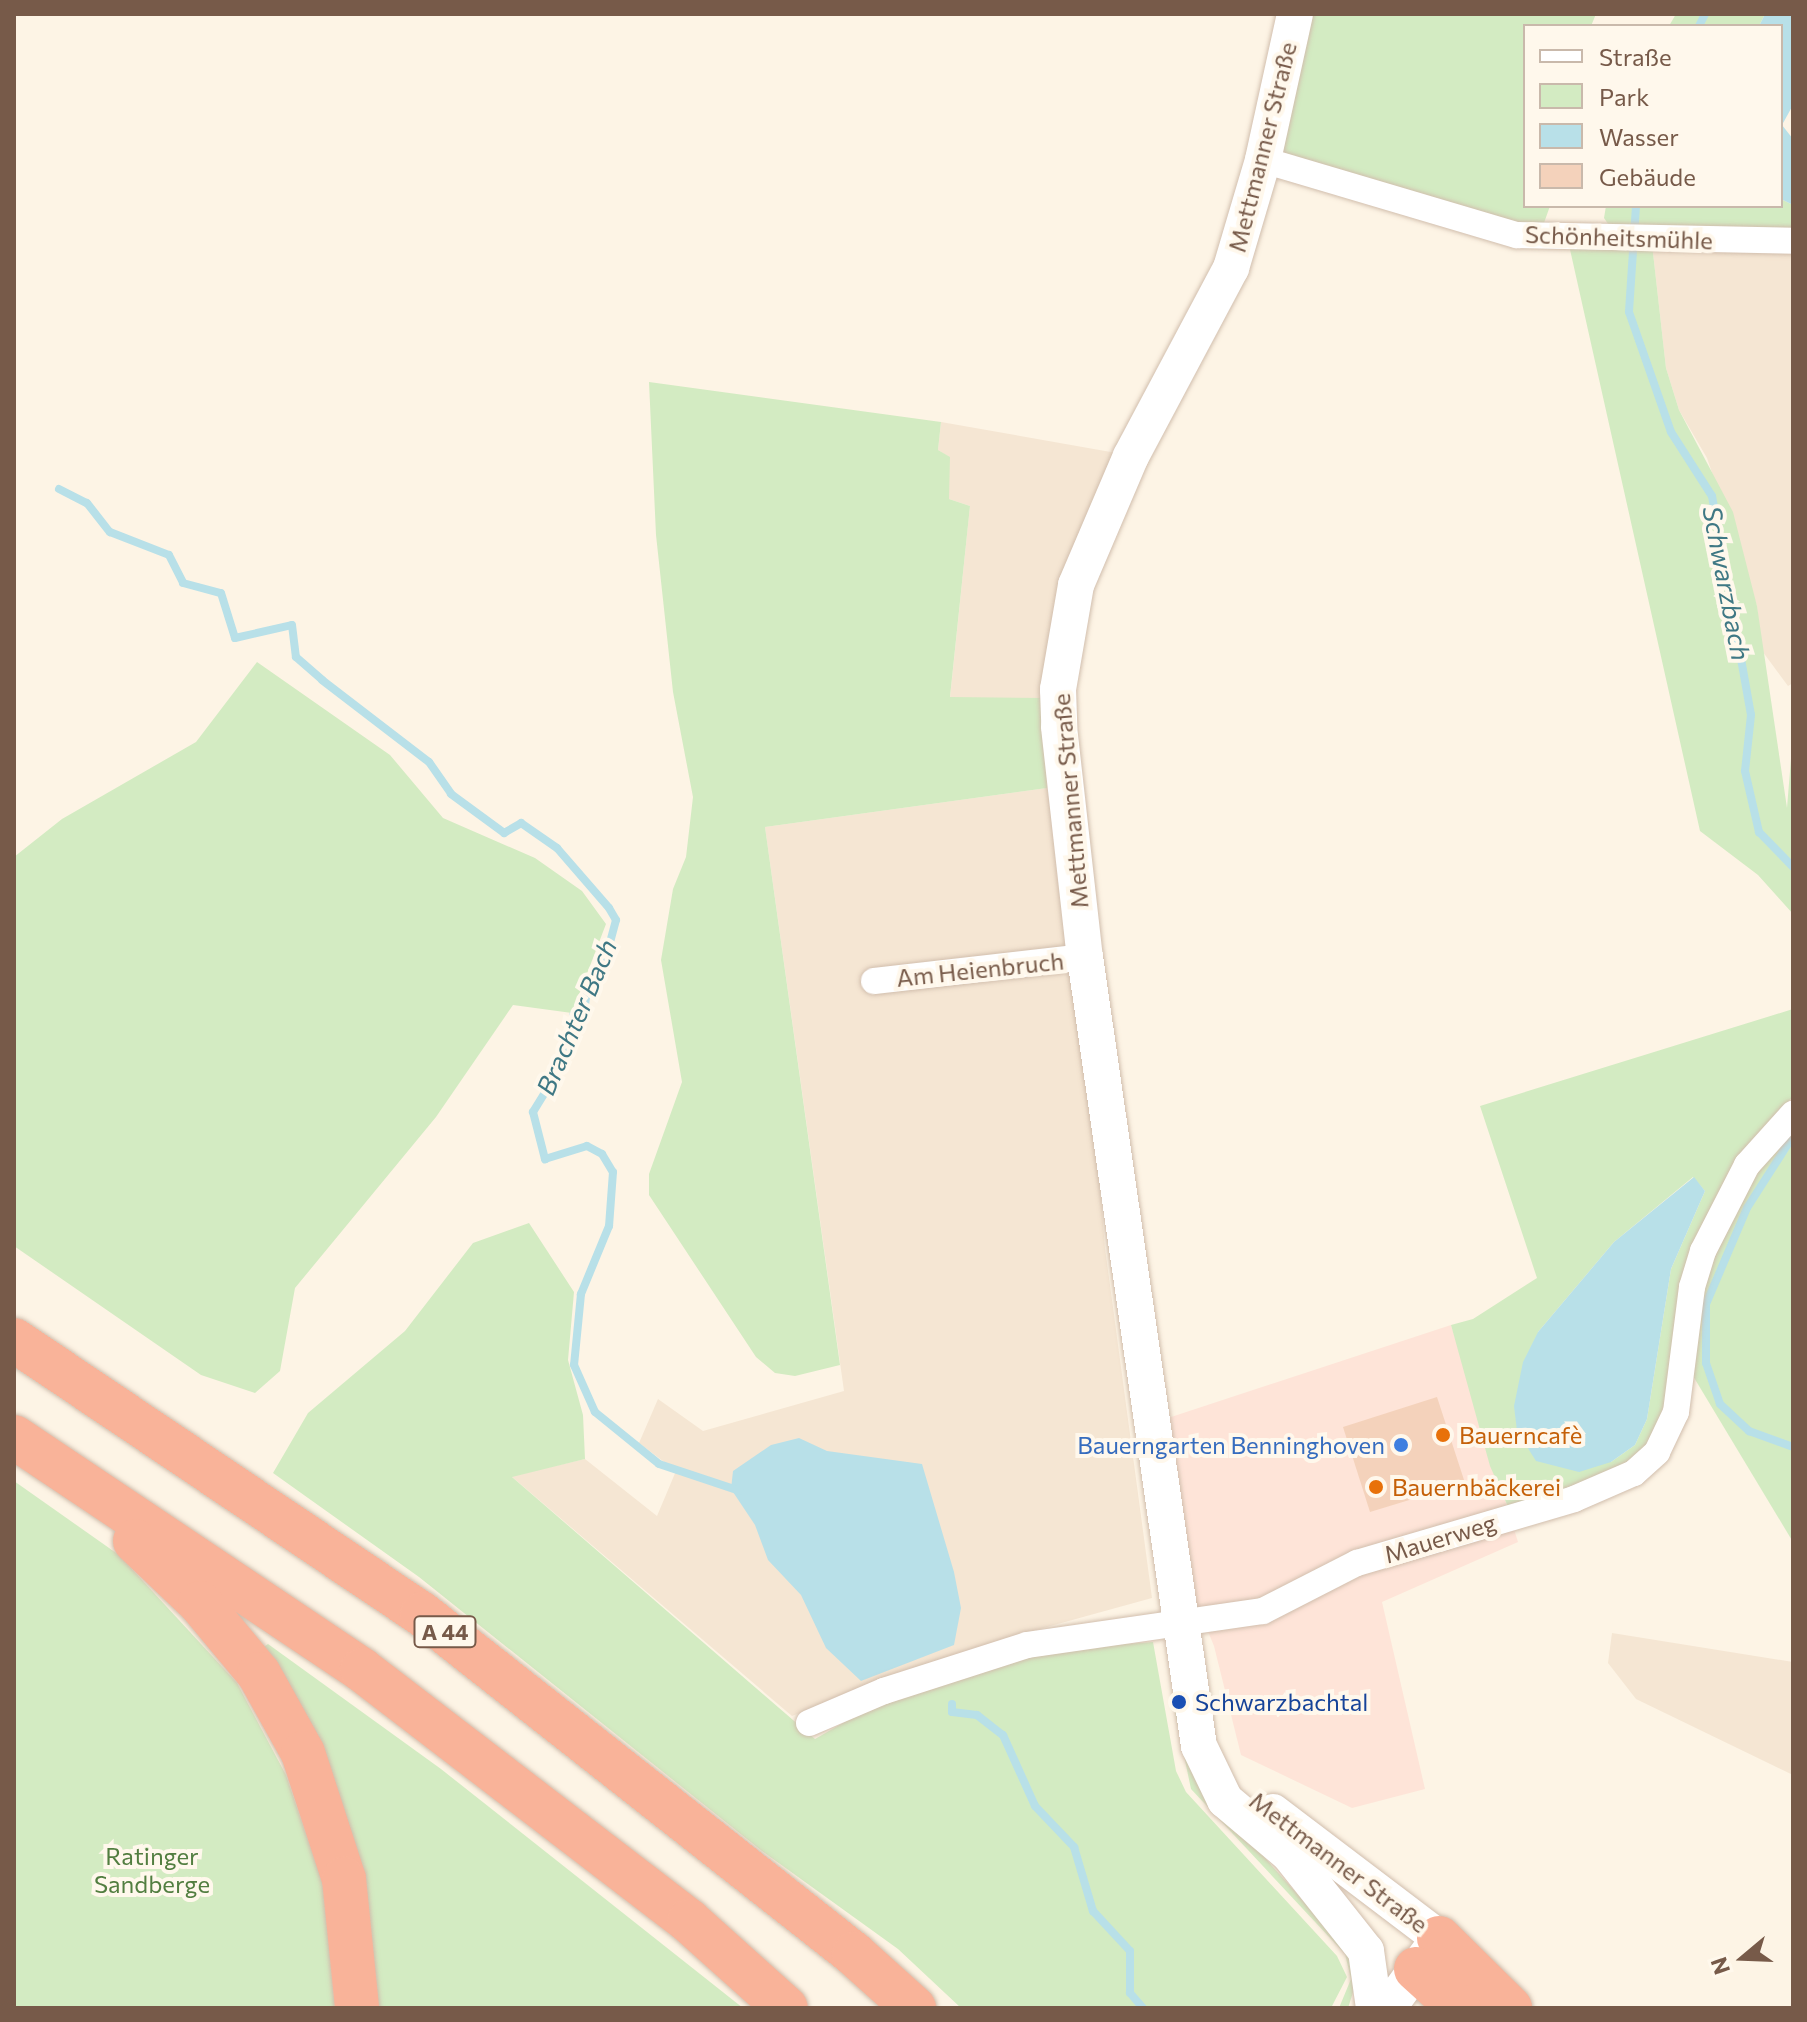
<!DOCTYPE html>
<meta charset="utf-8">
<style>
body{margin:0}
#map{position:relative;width:1807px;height:2022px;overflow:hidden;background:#fdf4e5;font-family:Commissioner,sans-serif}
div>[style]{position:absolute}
.residential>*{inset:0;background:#f5e6d3}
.commercial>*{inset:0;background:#fee4d8}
.green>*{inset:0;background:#d3ebc2}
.water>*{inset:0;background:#b8e0e8}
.stream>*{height:8px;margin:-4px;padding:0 4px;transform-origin:4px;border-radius:4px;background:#b8e0e8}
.building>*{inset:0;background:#f4d2bb}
.roads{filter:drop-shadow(0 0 2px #d1bead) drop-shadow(0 0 2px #d1bead)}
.street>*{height:26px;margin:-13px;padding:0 13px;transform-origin:13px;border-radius:13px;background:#fff}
.secondary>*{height:36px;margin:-18px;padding:0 18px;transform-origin:18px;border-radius:18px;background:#fff}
.highway>*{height:44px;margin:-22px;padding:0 22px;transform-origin:22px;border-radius:22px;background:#f9b399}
.dots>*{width:22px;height:22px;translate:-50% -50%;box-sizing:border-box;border:4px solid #fff8ec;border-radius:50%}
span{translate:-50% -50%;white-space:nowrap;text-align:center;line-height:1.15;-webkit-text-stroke:8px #fff8ec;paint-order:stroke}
.shield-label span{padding:2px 6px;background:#fff8ec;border:2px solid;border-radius:6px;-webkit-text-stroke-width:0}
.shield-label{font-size:22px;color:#775a49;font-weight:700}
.street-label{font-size:24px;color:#775a49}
.food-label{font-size:24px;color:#c56008}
.left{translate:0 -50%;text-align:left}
.shop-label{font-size:24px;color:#366cbe}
.right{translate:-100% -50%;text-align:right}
.transit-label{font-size:24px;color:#164399}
.park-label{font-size:24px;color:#527e40}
.water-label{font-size:26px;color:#3f7884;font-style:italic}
.frame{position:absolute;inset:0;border:16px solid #775a49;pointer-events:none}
.legend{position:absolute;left:1523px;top:24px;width:260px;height:184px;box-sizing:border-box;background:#fff8ec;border:2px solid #c9b9ab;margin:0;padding:10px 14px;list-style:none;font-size:24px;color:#775a49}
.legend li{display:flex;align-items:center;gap:16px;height:40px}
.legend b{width:40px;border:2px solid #c9b9ab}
.north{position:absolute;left:1703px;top:1918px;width:80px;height:80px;-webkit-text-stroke:6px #fff8ec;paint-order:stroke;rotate:251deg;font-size:22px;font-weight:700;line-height:32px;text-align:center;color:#775a49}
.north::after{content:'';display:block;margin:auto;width:28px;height:36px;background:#775a49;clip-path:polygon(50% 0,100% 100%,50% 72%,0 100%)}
</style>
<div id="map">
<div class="residential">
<i style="clip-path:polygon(1652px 244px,1793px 249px,1793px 683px,1788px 686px,1760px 648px,1757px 606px,1707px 458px,1679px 410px,1666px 368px)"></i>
<i style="clip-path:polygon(941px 422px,1122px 454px,1045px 698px,950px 698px,970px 506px,949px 499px,949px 457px,938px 450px)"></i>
<i style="clip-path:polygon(1047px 788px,1082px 968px,1105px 1248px,1152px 1598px,1003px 1639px,792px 1716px,511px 1476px,585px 1459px,657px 1516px,676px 1471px,639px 1443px,658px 1399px,703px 1431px,844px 1391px,765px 827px)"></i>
<i style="clip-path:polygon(1612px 1633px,1793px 1662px,1793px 1775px,1636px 1699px,1608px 1663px)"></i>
</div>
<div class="commercial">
<i style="clip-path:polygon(1451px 1325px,1518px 1542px,1382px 1602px,1425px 1789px,1352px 1808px,1241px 1755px,1214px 1646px,1189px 1585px,1165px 1419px)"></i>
</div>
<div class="green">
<i style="clip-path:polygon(1301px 14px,1596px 14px,1591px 26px,1525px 26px,1525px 206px,1550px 206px,1539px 237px,1272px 151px)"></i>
<i style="clip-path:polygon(1676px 14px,1765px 14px,1759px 26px,1669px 26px)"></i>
<i style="clip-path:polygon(1781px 199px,1793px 205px,1793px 237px,1615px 234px,1604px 218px,1606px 206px,1781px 206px)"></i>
<i style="clip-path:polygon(1652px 244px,1666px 368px,1679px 410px,1733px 512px,1757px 606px,1787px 808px,1793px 734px,1793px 914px,1758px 875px,1700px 831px,1569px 245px)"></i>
<i style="clip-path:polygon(649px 382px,941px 422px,938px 450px,950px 457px,949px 499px,970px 506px,950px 697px,1045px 698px,1047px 788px,765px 827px,840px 1365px,795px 1376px,775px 1373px,756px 1357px,649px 1195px,649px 1174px,682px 1082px,661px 960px,673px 889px,686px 857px,693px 797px,673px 692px,656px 535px)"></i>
<i style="clip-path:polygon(257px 662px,390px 755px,443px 818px,535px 858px,582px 891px,606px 924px,572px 1013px,513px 1005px,436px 1117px,295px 1288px,280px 1371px,255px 1393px,201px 1375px,14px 1246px,14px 857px,62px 819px,196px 742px)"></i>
<i style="clip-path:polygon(evenodd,1793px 1009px,1793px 1096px,1726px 1180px,1667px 1411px,1636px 1463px,1509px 1509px,1490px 1466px,1451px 1325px,1473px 1319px,1537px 1278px,1480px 1106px,1793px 1009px,1693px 1177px,1705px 1191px,1671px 1269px,1647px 1419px,1635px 1445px,1611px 1462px,1538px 1332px,1614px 1242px,1693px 1177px)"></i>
<i style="clip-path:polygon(1793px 1127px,1793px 1542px,1690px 1371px,1699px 1290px,1760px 1158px)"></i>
<i style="clip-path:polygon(529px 1223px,574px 1292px,568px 1360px,583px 1415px,585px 1459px,512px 1477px,815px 1739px,881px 1701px,1029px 1651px,1153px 1642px,1176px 1771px,1186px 1792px,1337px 1956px,1347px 1977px,1331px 2008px,961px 2008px,898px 1949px,762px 1851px,419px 1577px,273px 1473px,308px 1413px,405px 1331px,473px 1243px)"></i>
<i style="clip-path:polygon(14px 1481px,119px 1555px,237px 1683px,286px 1775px,323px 1884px,335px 2008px,14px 2008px)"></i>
<i style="clip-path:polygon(268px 1644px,441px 1769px,743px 2008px,367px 2008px,255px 1653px)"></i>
<i style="clip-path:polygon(1173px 1703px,1182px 1710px,1229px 1818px,1353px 1956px,1358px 1977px,1348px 2008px,1339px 2008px,1351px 1979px,1345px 1954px,1191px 1789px)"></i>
</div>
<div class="water">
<i style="clip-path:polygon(1765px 14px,1793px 14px,1793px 105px,1782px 125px,1793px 139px,1793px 205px,1781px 199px,1781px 26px,1759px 26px)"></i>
<i style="clip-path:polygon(1694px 1177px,1705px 1191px,1671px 1269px,1647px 1419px,1635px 1445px,1611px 1462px,1579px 1472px,1536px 1461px,1517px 1431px,1514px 1406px,1523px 1362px,1538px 1332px,1614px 1242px)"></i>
<i style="clip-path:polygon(799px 1438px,827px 1451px,922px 1464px,954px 1572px,961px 1608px,954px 1645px,861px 1681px,826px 1648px,801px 1595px,768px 1560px,755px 1525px,731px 1489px,733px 1471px,771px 1445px)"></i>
</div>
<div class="stream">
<i style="left:1699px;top:26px;width:13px;rotate:-63deg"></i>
<i style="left:1636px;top:206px;width:106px;rotate:93.8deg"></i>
<i style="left:1629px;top:312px;width:127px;rotate:70.7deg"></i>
<i style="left:1671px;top:432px;width:76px;rotate:57.4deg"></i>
<i style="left:1712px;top:496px;width:222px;rotate:79.9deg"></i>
<i style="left:1751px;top:715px;width:56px;rotate:96.1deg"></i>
<i style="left:1745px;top:771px;width:63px;rotate:77.1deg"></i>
<i style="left:1759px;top:832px;width:49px;rotate:45.8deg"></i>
<i style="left:59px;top:489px;width:31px;rotate:27deg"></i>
<i style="left:87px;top:503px;width:37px;rotate:52deg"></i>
<i style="left:110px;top:532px;width:63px;rotate:21.3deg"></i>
<i style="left:169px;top:555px;width:31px;rotate:63deg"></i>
<i style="left:183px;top:583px;width:39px;rotate:15deg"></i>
<i style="left:221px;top:593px;width:47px;rotate:72.7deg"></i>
<i style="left:235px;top:638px;width:58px;rotate:-12.8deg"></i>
<i style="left:292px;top:625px;width:32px;rotate:83deg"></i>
<i style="left:296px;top:657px;width:35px;rotate:41deg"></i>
<i style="left:322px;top:680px;width:135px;rotate:37.5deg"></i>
<i style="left:429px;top:762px;width:39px;rotate:55deg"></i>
<i style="left:451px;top:794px;width:66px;rotate:36.3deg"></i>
<i style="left:504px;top:833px;width:20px;rotate:-30deg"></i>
<i style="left:521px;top:823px;width:44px;rotate:34.8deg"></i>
<i style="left:557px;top:848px;width:79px;rotate:49.1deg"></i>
<i style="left:609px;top:908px;width:14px;rotate:60deg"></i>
<i style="left:616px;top:920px;width:31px;rotate:105deg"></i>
<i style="left:608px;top:950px;width:37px;rotate:123deg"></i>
<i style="left:588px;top:981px;width:25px;rotate:97deg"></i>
<i style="left:585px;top:1006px;width:14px;rotate:144deg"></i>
<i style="left:574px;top:1014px;width:61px;rotate:106.1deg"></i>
<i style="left:557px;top:1073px;width:46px;rotate:121.6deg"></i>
<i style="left:533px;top:1112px;width:49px;rotate:75.7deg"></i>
<i style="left:545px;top:1159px;width:44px;rotate:-17.2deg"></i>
<i style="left:587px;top:1146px;width:17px;rotate:28deg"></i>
<i style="left:602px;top:1154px;width:21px;rotate:59deg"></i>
<i style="left:613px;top:1172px;width:54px;rotate:94.2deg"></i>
<i style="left:609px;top:1226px;width:74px;rotate:112.4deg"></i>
<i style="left:581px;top:1294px;width:71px;rotate:95.6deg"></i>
<i style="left:574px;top:1365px;width:51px;rotate:65.9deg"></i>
<i style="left:595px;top:1412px;width:82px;rotate:39.1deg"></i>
<i style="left:659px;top:1464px;width:85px;rotate:18.4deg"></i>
<i style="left:1793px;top:1136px;width:85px;rotate:122.6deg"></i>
<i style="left:1747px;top:1208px;width:104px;rotate:113.1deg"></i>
<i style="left:1706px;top:1304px;width:59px;rotate:90deg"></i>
<i style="left:1706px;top:1363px;width:43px;rotate:71.1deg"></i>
<i style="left:1720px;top:1404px;width:40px;rotate:43deg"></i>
<i style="left:1749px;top:1431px;width:47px;rotate:20deg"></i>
<i style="left:952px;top:1704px;width:8px;rotate:90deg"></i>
<i style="left:952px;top:1712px;width:25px;rotate:7deg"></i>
<i style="left:977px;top:1715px;width:33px;rotate:38deg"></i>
<i style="left:1003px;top:1735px;width:78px;rotate:65.7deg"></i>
<i style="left:1035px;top:1806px;width:57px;rotate:46.4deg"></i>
<i style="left:1074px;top:1847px;width:67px;rotate:73.5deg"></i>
<i style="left:1093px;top:1911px;width:54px;rotate:47.2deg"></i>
<i style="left:1130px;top:1951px;width:42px;rotate:90deg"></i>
<i style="left:1130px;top:1993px;width:20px;rotate:49deg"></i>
</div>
<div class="building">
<i style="clip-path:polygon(1437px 1397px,1465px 1483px,1370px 1512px,1343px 1427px)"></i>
</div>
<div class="roads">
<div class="street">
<i style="left:1263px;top:160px;width:265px;rotate:16.5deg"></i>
<i style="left:1517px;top:235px;width:276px;rotate:1.2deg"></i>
<i style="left:874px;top:981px;width:212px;rotate:-6.5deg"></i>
<i style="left:809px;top:1723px;width:82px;rotate:-23.1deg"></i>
<i style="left:884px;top:1691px;width:150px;rotate:-17.8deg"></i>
<i style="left:1027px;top:1645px;width:238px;rotate:-8.2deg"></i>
<i style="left:1263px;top:1611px;width:106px;rotate:-27.1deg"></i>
<i style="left:1357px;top:1563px;width:226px;rotate:-16.4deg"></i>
<i style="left:1574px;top:1499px;width:65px;rotate:-23.4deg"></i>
<i style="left:1634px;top:1473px;width:31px;rotate:-42deg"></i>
<i style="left:1657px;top:1452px;width:44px;rotate:-64.6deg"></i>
<i style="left:1676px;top:1412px;width:126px;rotate:-82.7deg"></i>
<i style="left:1692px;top:1287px;width:38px;rotate:-73deg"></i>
<i style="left:1703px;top:1251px;width:97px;rotate:-62.9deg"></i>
<i style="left:1747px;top:1165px;width:69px;rotate:-48deg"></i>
</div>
<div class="secondary">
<i style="left:1295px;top:14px;width:149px;rotate:102.4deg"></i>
<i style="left:1263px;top:160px;width:113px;rotate:106.5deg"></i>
<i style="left:1231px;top:268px;width:213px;rotate:118deg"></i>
<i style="left:1131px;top:456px;width:140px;rotate:113.1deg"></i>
<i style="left:1076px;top:585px;width:106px;rotate:99.8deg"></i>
<i style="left:1058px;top:689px;width:38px;rotate:88deg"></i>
<i style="left:1059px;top:727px;width:231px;rotate:83.6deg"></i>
<i style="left:1085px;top:957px;width:797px;rotate:81.78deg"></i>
<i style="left:1199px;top:1746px;width:60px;rotate:64.3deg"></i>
<i style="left:1225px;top:1800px;width:84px;rotate:40.2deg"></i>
<i style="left:1289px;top:1854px;width:124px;rotate:51.6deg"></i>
<i style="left:1366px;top:1951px;width:58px;rotate:82deg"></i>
<i style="left:1273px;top:1812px;width:208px;rotate:37.2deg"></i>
<i style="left:1439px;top:1938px;width:87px;rotate:126.1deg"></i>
</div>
<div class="highway">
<i style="left:14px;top:1340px;width:491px;rotate:33.9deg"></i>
<i style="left:422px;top:1614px;width:550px;rotate:38.2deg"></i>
<i style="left:854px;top:1954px;width:81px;rotate:42deg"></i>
<i style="left:14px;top:1437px;width:419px;rotate:33.8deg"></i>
<i style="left:362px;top:1670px;width:412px;rotate:37.5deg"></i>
<i style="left:689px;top:1921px;width:130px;rotate:41.9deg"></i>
<i style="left:135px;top:1541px;width:90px;rotate:43.6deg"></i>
<i style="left:200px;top:1603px;width:92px;rotate:50.3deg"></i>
<i style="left:259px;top:1674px;width:90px;rotate:60.9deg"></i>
<i style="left:303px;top:1753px;width:133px;rotate:72deg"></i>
<i style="left:344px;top:1879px;width:130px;rotate:84.2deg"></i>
<i style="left:1439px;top:1938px;width:100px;rotate:44.6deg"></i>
<i style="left:1416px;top:1969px;width:58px;rotate:42.2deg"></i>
</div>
</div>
<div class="dots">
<i style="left:1443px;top:1435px;background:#e8710a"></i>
<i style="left:1401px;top:1445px;background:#3f7fe0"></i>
<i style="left:1376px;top:1487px;background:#e8710a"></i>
<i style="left:1179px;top:1702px;background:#1a4fb4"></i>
</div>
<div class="shield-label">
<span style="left:445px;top:1632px">A 44</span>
</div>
<div class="street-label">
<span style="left:1262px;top:147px;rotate:-76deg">Mettmanner Straße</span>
<span style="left:1619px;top:237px;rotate:2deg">Schönheitsmühle</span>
<span style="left:1070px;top:801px;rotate:-95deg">Mettmanner Straße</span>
<span style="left:980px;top:969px;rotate:-6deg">Am Heienbruch</span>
<span style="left:1440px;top:1538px;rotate:-17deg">Mauerweg</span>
<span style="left:1339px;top:1862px;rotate:37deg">Mettmanner Straße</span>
</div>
<div class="food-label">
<span class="left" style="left:1459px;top:1435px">Bauerncafè</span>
<span class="left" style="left:1392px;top:1487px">Bauernbäckerei</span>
</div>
<div class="shop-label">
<span class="right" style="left:1385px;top:1445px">Bauerngarten Benninghoven</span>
</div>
<div class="transit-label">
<span class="left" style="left:1195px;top:1702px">Schwarzbachtal</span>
</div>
<div class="park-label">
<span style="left:152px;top:1870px">Ratinger<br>Sandberge</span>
</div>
<div class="water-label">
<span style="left:1727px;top:583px;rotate:79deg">Schwarzbach</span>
<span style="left:576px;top:1017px;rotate:-67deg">Brachter Bach</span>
</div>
<div class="frame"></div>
<ul class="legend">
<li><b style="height:10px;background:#fff"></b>Straße</li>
<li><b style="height:22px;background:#d3ebc2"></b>Park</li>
<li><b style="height:22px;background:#b8e0e8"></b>Wasser</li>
<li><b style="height:22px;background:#f4d2bb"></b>Gebäude</li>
</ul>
<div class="north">N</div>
</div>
